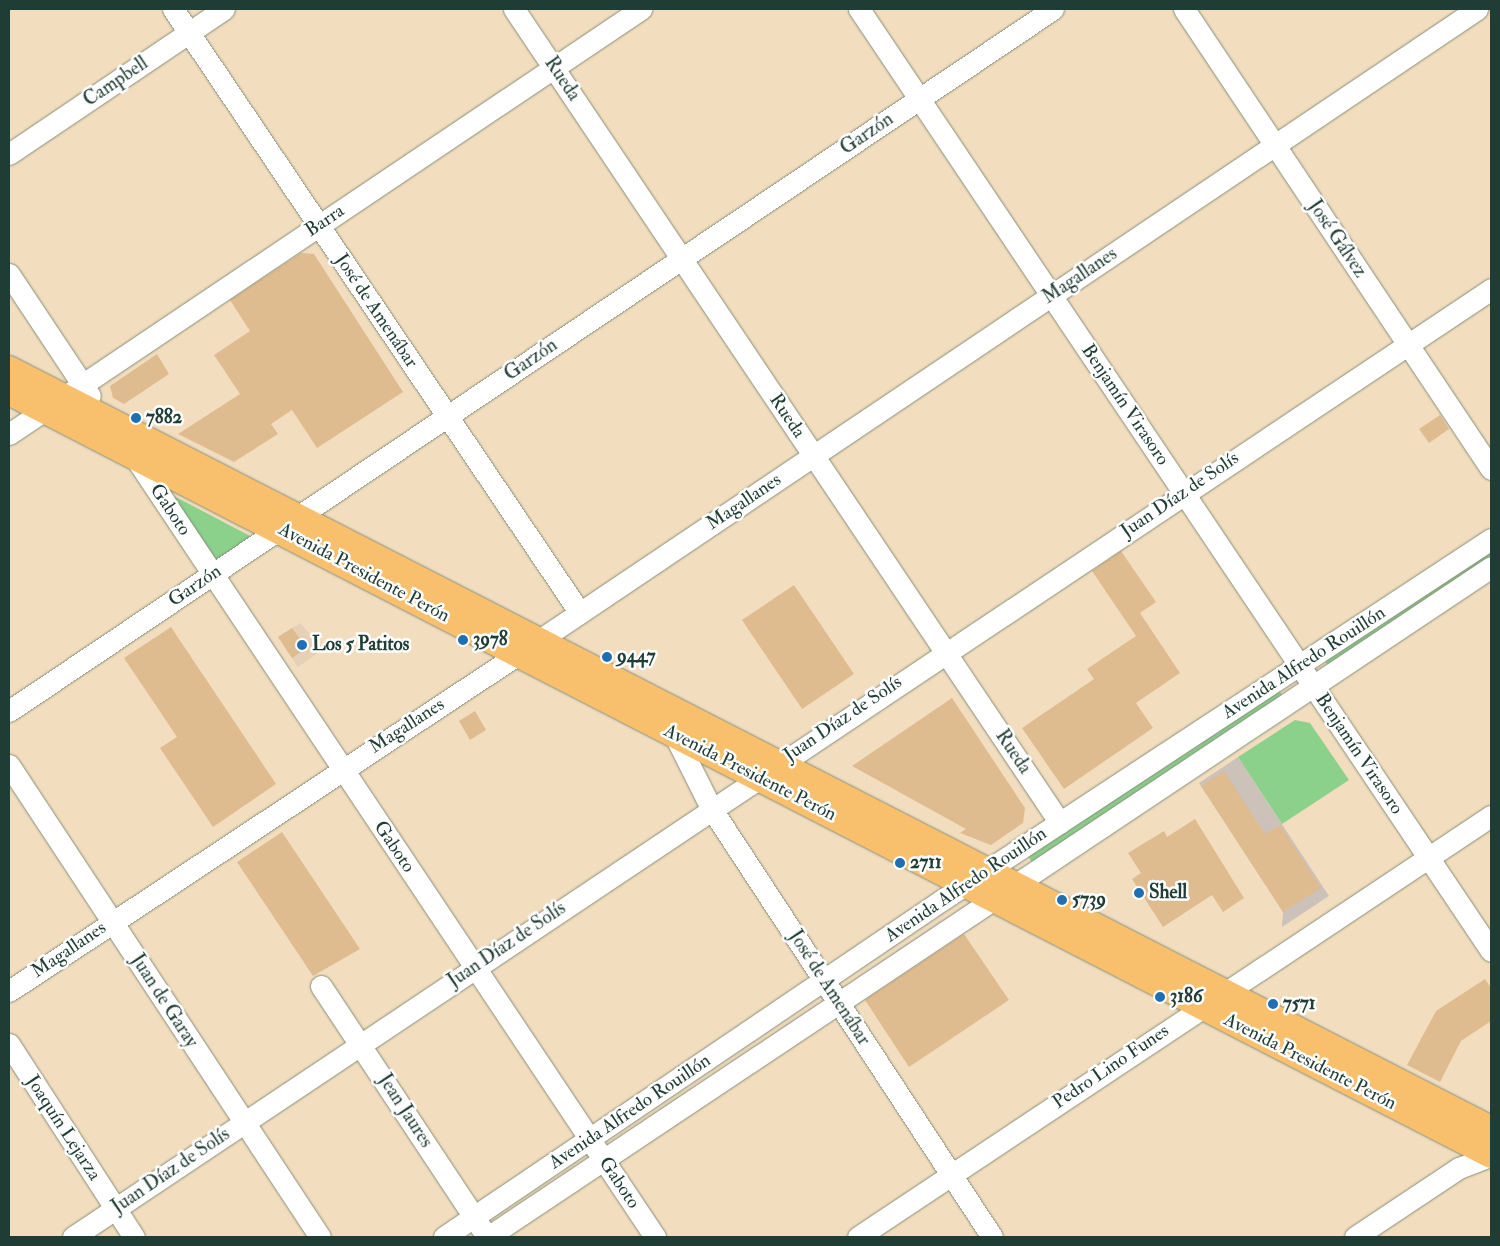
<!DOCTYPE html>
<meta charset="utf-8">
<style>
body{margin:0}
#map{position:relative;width:1500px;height:1246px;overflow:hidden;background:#f2debf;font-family:"IM FELL Double Pica",serif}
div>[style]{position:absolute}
.built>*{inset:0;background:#e6d0b6}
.industrial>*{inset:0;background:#ccc2b9}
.green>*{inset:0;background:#8bd18c}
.building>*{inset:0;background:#dfbc8f}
.roads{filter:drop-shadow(0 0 1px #888e7a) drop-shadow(0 0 1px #888e7a)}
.minor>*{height:21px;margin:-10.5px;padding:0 10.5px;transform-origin:10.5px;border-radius:10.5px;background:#fff}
.major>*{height:26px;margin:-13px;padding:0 13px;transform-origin:13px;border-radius:13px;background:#f8bf6c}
.dots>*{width:14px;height:14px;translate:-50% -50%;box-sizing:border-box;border:2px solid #fff;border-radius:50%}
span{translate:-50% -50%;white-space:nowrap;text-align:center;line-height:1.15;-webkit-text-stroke:5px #fff;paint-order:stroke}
.street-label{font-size:19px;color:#1f3d34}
.poi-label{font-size:19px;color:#1f3d34;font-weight:700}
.left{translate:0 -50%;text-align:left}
.frame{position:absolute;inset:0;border:10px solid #1f3d34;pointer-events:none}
</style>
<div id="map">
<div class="built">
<i style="clip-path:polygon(300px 623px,324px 649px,298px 667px,278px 637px)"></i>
</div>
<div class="industrial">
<i style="clip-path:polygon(1238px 757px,1329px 896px,1282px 927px,1283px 912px,1199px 783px)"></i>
</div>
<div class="green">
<i style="clip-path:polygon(171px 496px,174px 496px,252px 537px,213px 565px)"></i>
<i style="clip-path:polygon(1491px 546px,1491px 556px,1328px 666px,1323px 658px)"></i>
<i style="clip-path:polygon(1278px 689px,1283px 696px,1033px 864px,1028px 856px)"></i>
<i style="clip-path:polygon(1295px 720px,1310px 723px,1349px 780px,1282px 824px,1238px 757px)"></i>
</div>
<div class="building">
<i style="clip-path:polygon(301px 253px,314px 254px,403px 392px,317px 448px,292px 410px,271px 424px,278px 434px,234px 462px,178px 434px,240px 394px,214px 355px,250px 331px,230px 300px)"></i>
<i style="clip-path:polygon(157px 354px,169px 374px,124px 404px,113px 398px,110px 386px)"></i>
<i style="clip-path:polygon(1440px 415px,1449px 429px,1429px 443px,1419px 429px)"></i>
<i style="clip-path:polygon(1121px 551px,1156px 602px,1140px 613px,1180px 673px,1136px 703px,1153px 728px,1064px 789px,1022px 728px,1094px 679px,1087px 669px,1136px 636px,1092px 571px)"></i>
<i style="clip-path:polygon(794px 585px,854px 674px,802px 709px,742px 620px)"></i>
<i style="clip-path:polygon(171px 627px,276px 784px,213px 827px,160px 748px,177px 737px,124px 658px)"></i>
<i style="clip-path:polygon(292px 628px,307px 648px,292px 658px,278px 637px)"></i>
<i style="clip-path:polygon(952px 698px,1025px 808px,1023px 823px,991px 845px,960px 833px,966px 829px,852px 766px)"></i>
<i style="clip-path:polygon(475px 711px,486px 730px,470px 740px,459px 721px)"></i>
<i style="clip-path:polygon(1224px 771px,1265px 834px,1280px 825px,1321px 888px,1283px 912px,1201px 786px)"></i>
<i style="clip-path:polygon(1195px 819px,1244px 898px,1223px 912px,1212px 895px,1163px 927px,1132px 879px,1141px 873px,1128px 853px,1164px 831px,1167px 837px)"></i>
<i style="clip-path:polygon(282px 832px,360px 949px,313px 976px,237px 862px)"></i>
<i style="clip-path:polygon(964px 934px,1009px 1000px,909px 1067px,865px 1000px)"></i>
<i style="clip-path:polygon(1485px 979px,1491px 988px,1491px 1021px,1461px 1041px,1440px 1082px,1407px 1065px,1436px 1011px)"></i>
</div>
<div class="roads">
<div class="minor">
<i style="left:173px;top:9px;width:728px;rotate:56.03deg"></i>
<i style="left:514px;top:9px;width:980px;rotate:56.15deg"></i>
<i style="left:859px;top:9px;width:1134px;rotate:56.14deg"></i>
<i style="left:1184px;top:9px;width:553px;rotate:56.28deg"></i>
<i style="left:9px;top:154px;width:259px;rotate:-34deg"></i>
<i style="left:9px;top:274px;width:146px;rotate:56.4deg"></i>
<i style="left:9px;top:434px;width:762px;rotate:-33.92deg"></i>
<i style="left:134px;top:456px;width:939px;rotate:56.29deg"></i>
<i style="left:9px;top:711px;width:1258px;rotate:-33.92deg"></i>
<i style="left:674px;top:734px;width:83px;rotate:63.4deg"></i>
<i style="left:711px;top:808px;width:513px;rotate:56.77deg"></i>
<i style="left:9px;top:765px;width:565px;rotate:56.62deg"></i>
<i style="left:321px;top:986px;width:291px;rotate:56.5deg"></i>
<i style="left:9px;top:991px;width:634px;rotate:-33.49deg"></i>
<i style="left:538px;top:641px;width:1132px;rotate:-33.94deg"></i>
<i style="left:9px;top:1044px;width:230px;rotate:57.1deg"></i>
<i style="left:73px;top:1237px;width:1706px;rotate:-33.76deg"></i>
<i style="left:444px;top:1237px;width:601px;rotate:-34.09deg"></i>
<i style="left:942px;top:900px;width:657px;rotate:-33.33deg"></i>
<i style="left:488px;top:1237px;width:1206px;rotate:-33.74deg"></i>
<i style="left:858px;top:1237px;width:760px;rotate:-33.63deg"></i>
<i style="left:1355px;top:1237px;width:125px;rotate:-33.6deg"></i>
<i style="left:1459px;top:1168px;width:34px;rotate:-21deg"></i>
</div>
<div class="major">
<i style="left:9px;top:369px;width:1666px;rotate:27.15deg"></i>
<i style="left:9px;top:392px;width:1667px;rotate:27.24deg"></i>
</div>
</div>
<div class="dots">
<i style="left:136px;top:418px;background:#1f6fb2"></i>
<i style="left:463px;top:640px;background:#1f6fb2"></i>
<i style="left:302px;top:645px;background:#1f6fb2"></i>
<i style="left:607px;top:657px;background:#1f6fb2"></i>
<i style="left:900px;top:863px;background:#1f6fb2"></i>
<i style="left:1139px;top:893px;background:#1f6fb2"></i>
<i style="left:1062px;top:900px;background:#1f6fb2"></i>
<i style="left:1160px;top:997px;background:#1f6fb2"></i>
<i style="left:1273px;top:1004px;background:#1f6fb2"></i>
</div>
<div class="street-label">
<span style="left:562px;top:79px;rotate:56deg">Rueda</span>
<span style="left:116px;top:82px;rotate:-34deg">Campbell</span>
<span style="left:867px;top:134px;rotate:-34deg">Garzón</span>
<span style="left:325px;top:221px;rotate:-34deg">Barra</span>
<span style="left:1337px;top:239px;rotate:56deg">José Gálvez</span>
<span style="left:1080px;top:276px;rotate:-34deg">Magallanes</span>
<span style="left:376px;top:311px;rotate:56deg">José de Amenábar</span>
<span style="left:531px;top:360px;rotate:-34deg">Garzón</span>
<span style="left:1125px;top:405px;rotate:56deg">Benjamín Virasoro</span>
<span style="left:787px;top:416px;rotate:56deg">Rueda</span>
<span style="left:1180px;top:495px;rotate:-34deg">Juan Díaz de Solís</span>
<span style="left:744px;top:502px;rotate:-34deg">Magallanes</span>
<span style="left:170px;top:510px;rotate:56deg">Gaboto</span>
<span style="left:364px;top:573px;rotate:28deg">Avenida Presidente Perón</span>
<span style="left:195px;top:586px;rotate:-34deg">Garzón</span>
<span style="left:1304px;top:663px;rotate:-33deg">Avenida Alfredo Rouillón</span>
<span style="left:843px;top:719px;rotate:-34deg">Juan Díaz de Solís</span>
<span style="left:407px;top:726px;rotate:-33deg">Magallanes</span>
<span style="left:1013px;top:752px;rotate:56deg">Rueda</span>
<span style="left:1359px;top:754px;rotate:56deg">Benjamín Virasoro</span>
<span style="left:750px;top:773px;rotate:27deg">Avenida Presidente Perón</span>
<span style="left:394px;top:847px;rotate:56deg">Gaboto</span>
<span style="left:966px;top:885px;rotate:-34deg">Avenida Alfredo Rouillón</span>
<span style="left:507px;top:945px;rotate:-34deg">Juan Díaz de Solís</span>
<span style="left:69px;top:950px;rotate:-34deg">Magallanes</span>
<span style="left:829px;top:988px;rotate:57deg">José de Amenábar</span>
<span style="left:164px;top:1001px;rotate:57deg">Juan de Garay</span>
<span style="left:1310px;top:1062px;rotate:27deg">Avenida Presidente Perón</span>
<span style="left:1111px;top:1067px;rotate:-34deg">Pedro Lino Funes</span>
<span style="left:405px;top:1111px;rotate:57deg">Jean Jaures</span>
<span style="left:630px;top:1112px;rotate:-34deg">Avenida Alfredo Rouillón</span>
<span style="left:63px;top:1128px;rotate:57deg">Joaquín Lejarza</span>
<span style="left:171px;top:1171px;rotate:-34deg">Juan Díaz de Solís</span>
<span style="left:619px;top:1183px;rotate:56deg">Gaboto</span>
</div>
<div class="poi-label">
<span class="left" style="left:146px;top:418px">7882</span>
<span class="left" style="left:473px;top:640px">3978</span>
<span class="left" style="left:312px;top:645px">Los 5 Patitos</span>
<span class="left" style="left:617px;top:657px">9447</span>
<span class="left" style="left:910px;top:863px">2711</span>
<span class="left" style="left:1149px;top:893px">Shell</span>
<span class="left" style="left:1072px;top:900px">5739</span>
<span class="left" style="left:1170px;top:997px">3186</span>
<span class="left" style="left:1283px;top:1004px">7571</span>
</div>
<div class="frame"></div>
</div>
